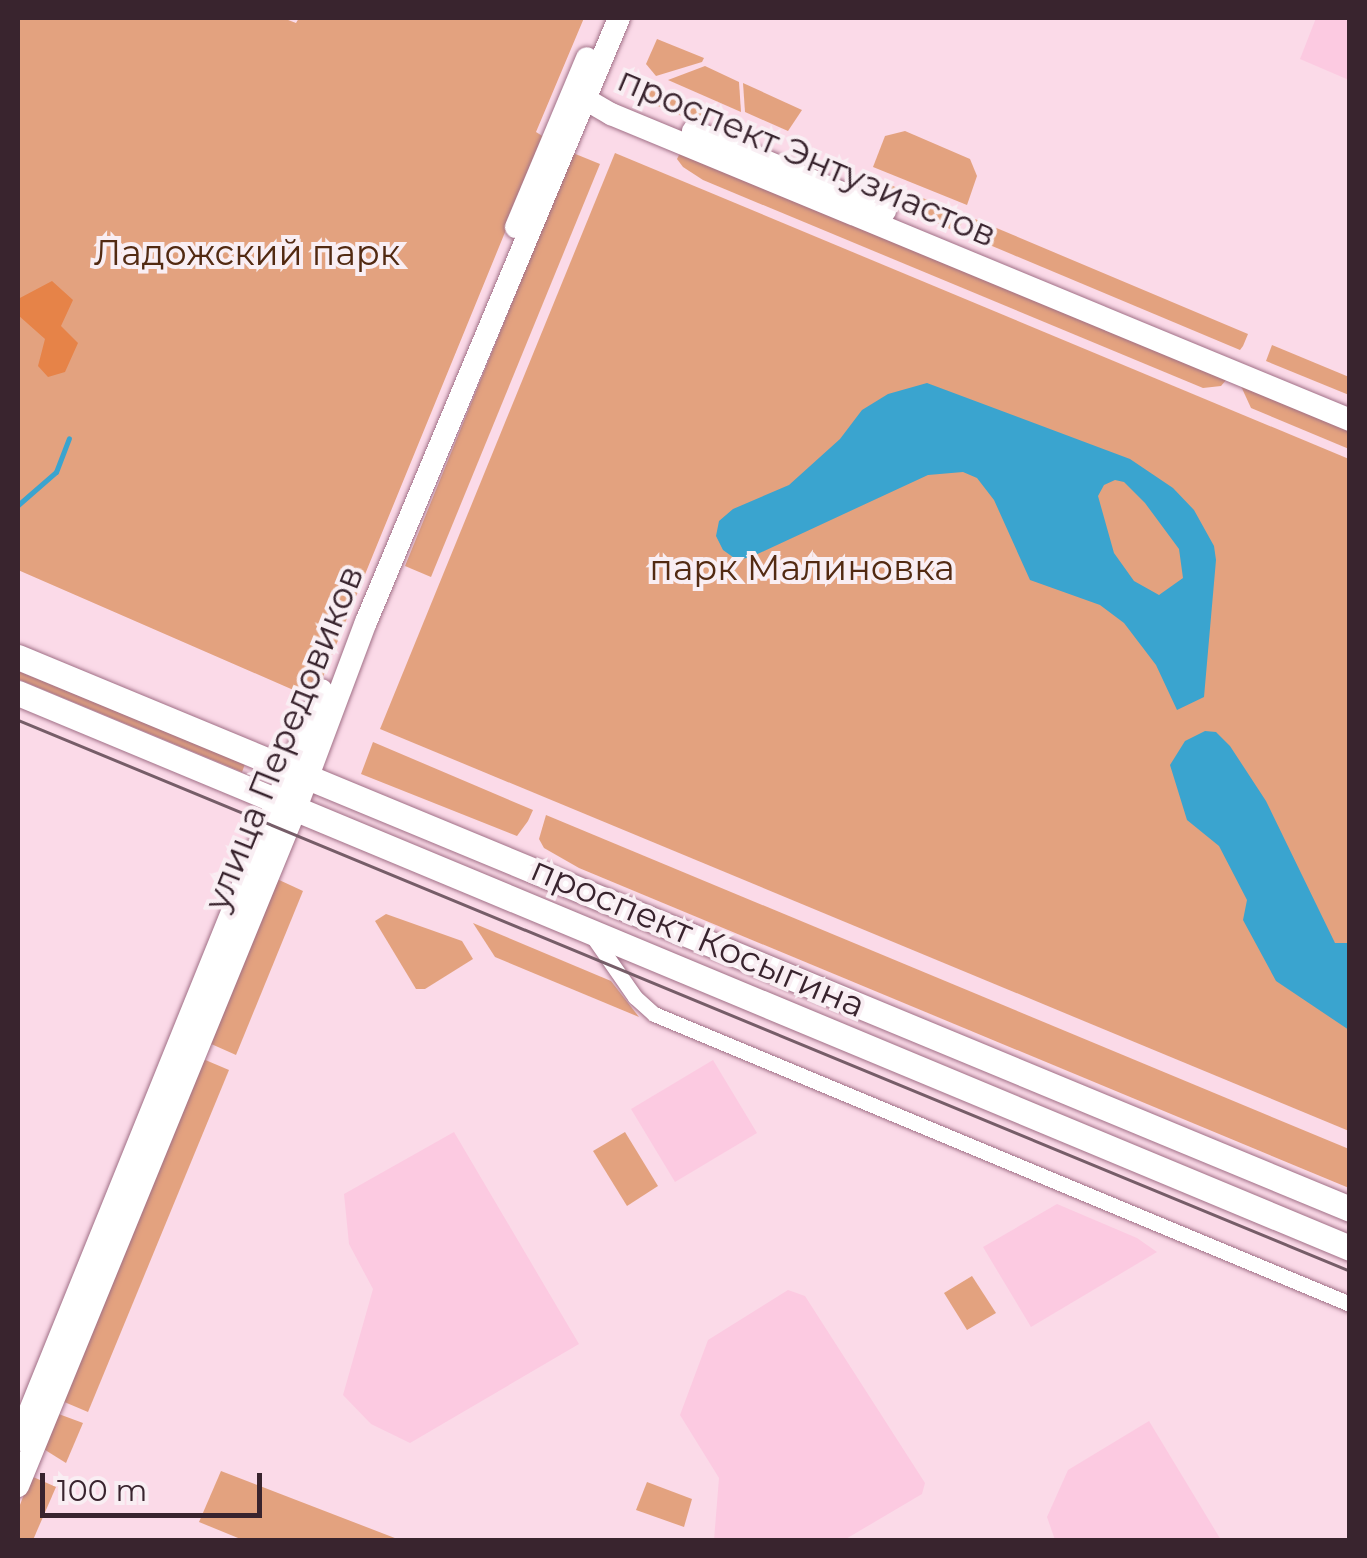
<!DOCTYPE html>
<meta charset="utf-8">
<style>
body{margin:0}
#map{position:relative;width:1367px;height:1558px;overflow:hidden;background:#fbdae8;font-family:Montserrat,sans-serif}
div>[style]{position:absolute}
.built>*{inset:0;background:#fccae1}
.green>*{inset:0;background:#e3a27f}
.forest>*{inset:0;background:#e68348}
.water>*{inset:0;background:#3aa4cf}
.stream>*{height:5px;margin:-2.5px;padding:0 2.5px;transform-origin:2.5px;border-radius:2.5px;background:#3aa4cf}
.roads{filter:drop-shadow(0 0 2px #a06f86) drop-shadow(0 0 2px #a06f86)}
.street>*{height:15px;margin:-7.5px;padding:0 7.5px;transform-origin:7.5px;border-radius:7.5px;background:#fff}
.secondary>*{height:22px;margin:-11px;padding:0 11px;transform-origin:11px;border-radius:11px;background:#fff}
.primary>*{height:25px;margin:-12.5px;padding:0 12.5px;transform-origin:12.5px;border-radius:12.5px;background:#fff}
.tram>*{height:2.5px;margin:-1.25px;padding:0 1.25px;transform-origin:1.25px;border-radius:1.25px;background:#765d68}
span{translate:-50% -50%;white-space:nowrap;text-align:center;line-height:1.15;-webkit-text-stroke:8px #f9eef3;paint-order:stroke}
.street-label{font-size:35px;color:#39242e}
.park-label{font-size:35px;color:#522a12}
.frame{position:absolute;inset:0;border:20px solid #39242e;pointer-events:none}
.scale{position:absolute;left:40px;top:1473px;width:222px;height:45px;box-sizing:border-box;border:5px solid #39242e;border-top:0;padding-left:12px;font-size:30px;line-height:35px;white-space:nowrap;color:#39242e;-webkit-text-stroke:8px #f9eef3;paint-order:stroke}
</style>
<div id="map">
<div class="built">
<i style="clip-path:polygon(1316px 18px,1349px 18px,1349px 80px,1300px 59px)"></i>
<i style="clip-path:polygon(713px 1060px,757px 1133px,675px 1182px,631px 1109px)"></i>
<i style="clip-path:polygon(454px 1132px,579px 1344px,410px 1443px,371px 1424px,343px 1395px,373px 1289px,349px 1244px,344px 1194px)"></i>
<i style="clip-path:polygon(1057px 1204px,1137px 1238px,1157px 1252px,1031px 1327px,983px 1247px)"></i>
<i style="clip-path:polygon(788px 1290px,805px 1296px,925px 1483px,922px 1494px,844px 1540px,714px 1540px,719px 1478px,680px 1415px,708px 1340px)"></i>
<i style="clip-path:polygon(1149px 1421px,1221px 1540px,1055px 1540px,1047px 1517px,1068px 1470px)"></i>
</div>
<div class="green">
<i style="clip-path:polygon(18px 18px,283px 18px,296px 23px,299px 18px,584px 18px,536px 132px,544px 137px,314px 699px,18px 570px)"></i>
<i style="clip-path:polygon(657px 39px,704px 58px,702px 62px,656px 76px,646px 64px)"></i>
<i style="clip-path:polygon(705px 66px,739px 82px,741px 112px,668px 80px)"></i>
<i style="clip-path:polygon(643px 82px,707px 109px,701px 124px,636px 97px)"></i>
<i style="clip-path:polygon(743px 83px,802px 110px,788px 131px,745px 112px)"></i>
<i style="clip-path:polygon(905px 131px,970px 159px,977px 176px,967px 205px,873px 167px,885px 136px)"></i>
<i style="clip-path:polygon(681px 151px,1227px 379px,1221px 386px,1203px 388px,703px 180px,683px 167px,677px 159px)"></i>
<i style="clip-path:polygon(573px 153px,600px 164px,431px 577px,405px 566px)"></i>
<i style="clip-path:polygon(615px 153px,1349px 459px,1349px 1131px,380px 729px)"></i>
<i style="clip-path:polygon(868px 176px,965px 215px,961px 225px,955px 231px,861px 191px)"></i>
<i style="clip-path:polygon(975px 219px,1248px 334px,1243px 346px,1240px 350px,973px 238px)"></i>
<i style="clip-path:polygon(1272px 345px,1349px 377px,1349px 395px,1266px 361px)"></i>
<i style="clip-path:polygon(1240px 384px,1349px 430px,1349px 449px,1251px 408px)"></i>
<i style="clip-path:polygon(18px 671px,245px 764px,242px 772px,18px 679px)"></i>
<i style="clip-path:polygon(373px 742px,533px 810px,528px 821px,517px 836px,361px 774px)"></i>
<i style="clip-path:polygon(546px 815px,1349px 1149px,1349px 1188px,579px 868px,544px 848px,539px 839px)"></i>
<i style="clip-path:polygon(277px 879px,303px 891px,236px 1055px,209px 1043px)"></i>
<i style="clip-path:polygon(386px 914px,462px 941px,473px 959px,425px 989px,416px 989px,375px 921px)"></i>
<i style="clip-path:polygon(473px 923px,611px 981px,639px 1017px,495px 957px)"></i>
<i style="clip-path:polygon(203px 1059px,229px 1070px,88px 1412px,62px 1401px)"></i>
<i style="clip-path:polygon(625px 1132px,658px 1186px,627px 1206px,593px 1151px)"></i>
<i style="clip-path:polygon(972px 1276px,996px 1313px,967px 1330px,944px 1293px)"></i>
<i style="clip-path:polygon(56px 1413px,83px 1423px,66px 1463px,42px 1448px)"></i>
<i style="clip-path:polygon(221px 1471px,400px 1540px,243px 1540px,199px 1522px)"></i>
<i style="clip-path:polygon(31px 1476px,56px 1487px,33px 1540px,18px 1540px,18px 1510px)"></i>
<i style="clip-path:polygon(647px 1482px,692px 1499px,684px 1527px,636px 1510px)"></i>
</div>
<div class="forest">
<i style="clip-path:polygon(52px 281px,73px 300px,61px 326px,78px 343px,65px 372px,48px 377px,38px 366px,45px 339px,18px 315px,18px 299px)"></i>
</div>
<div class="water">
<i style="clip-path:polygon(evenodd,927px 383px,1130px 459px,1173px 488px,1194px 510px,1214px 546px,1216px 560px,1204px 697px,1177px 710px,1156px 665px,1124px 623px,1100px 605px,1030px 580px,994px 500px,977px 478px,963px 472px,928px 475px,751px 557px,737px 560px,723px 550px,716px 536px,719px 521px,733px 509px,789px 485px,840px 439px,862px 410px,888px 394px,927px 383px,1115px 480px,1124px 482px,1145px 503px,1179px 549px,1183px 578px,1159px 595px,1134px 581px,1114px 553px,1098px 496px,1104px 485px,1115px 480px)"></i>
<i style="clip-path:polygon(1205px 731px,1216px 732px,1230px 746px,1266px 801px,1335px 943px,1349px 943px,1349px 1030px,1276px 981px,1243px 920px,1247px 900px,1219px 846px,1187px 820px,1170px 765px,1185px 741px)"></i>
</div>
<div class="stream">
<i style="left:18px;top:505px;width:50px;rotate:-41deg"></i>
<i style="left:56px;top:472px;width:36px;rotate:-69deg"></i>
</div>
<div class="roads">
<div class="street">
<i style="left:591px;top:934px;width:77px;rotate:55.1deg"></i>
<i style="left:635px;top:997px;width:25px;rotate:42deg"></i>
<i style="left:654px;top:1014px;width:754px;rotate:22.62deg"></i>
</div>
<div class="secondary">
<i style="left:575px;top:93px;width:42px;rotate:30.3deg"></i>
<i style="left:611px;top:114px;width:800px;rotate:22.49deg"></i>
<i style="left:693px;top:131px;width:208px;rotate:22.6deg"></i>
<i style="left:516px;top:227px;width:183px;rotate:-67.2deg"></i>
<i style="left:18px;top:1440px;width:809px;rotate:-67.94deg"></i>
<i style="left:18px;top:1486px;width:733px;rotate:-67.7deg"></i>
<i style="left:296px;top:808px;width:199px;rotate:-69.4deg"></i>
<i style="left:366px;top:622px;width:655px;rotate:-67.27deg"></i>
</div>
<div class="primary">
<i style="left:18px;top:657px;width:1442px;rotate:22.51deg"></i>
<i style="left:18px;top:693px;width:1443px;rotate:22.62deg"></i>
</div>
</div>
<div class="tram">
<i style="left:18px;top:720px;width:1441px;rotate:22.47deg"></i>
</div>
<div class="street-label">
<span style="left:807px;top:157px;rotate:23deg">проспект Энтузиастов</span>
<span style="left:284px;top:738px;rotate:-68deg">улица Передовиков</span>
<span style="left:698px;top:937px;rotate:23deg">проспект Косыгина</span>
</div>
<div class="park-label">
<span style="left:247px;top:253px">Ладожский парк</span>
<span style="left:802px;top:568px">парк Малиновка</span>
</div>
<div class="frame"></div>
<div class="scale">100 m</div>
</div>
